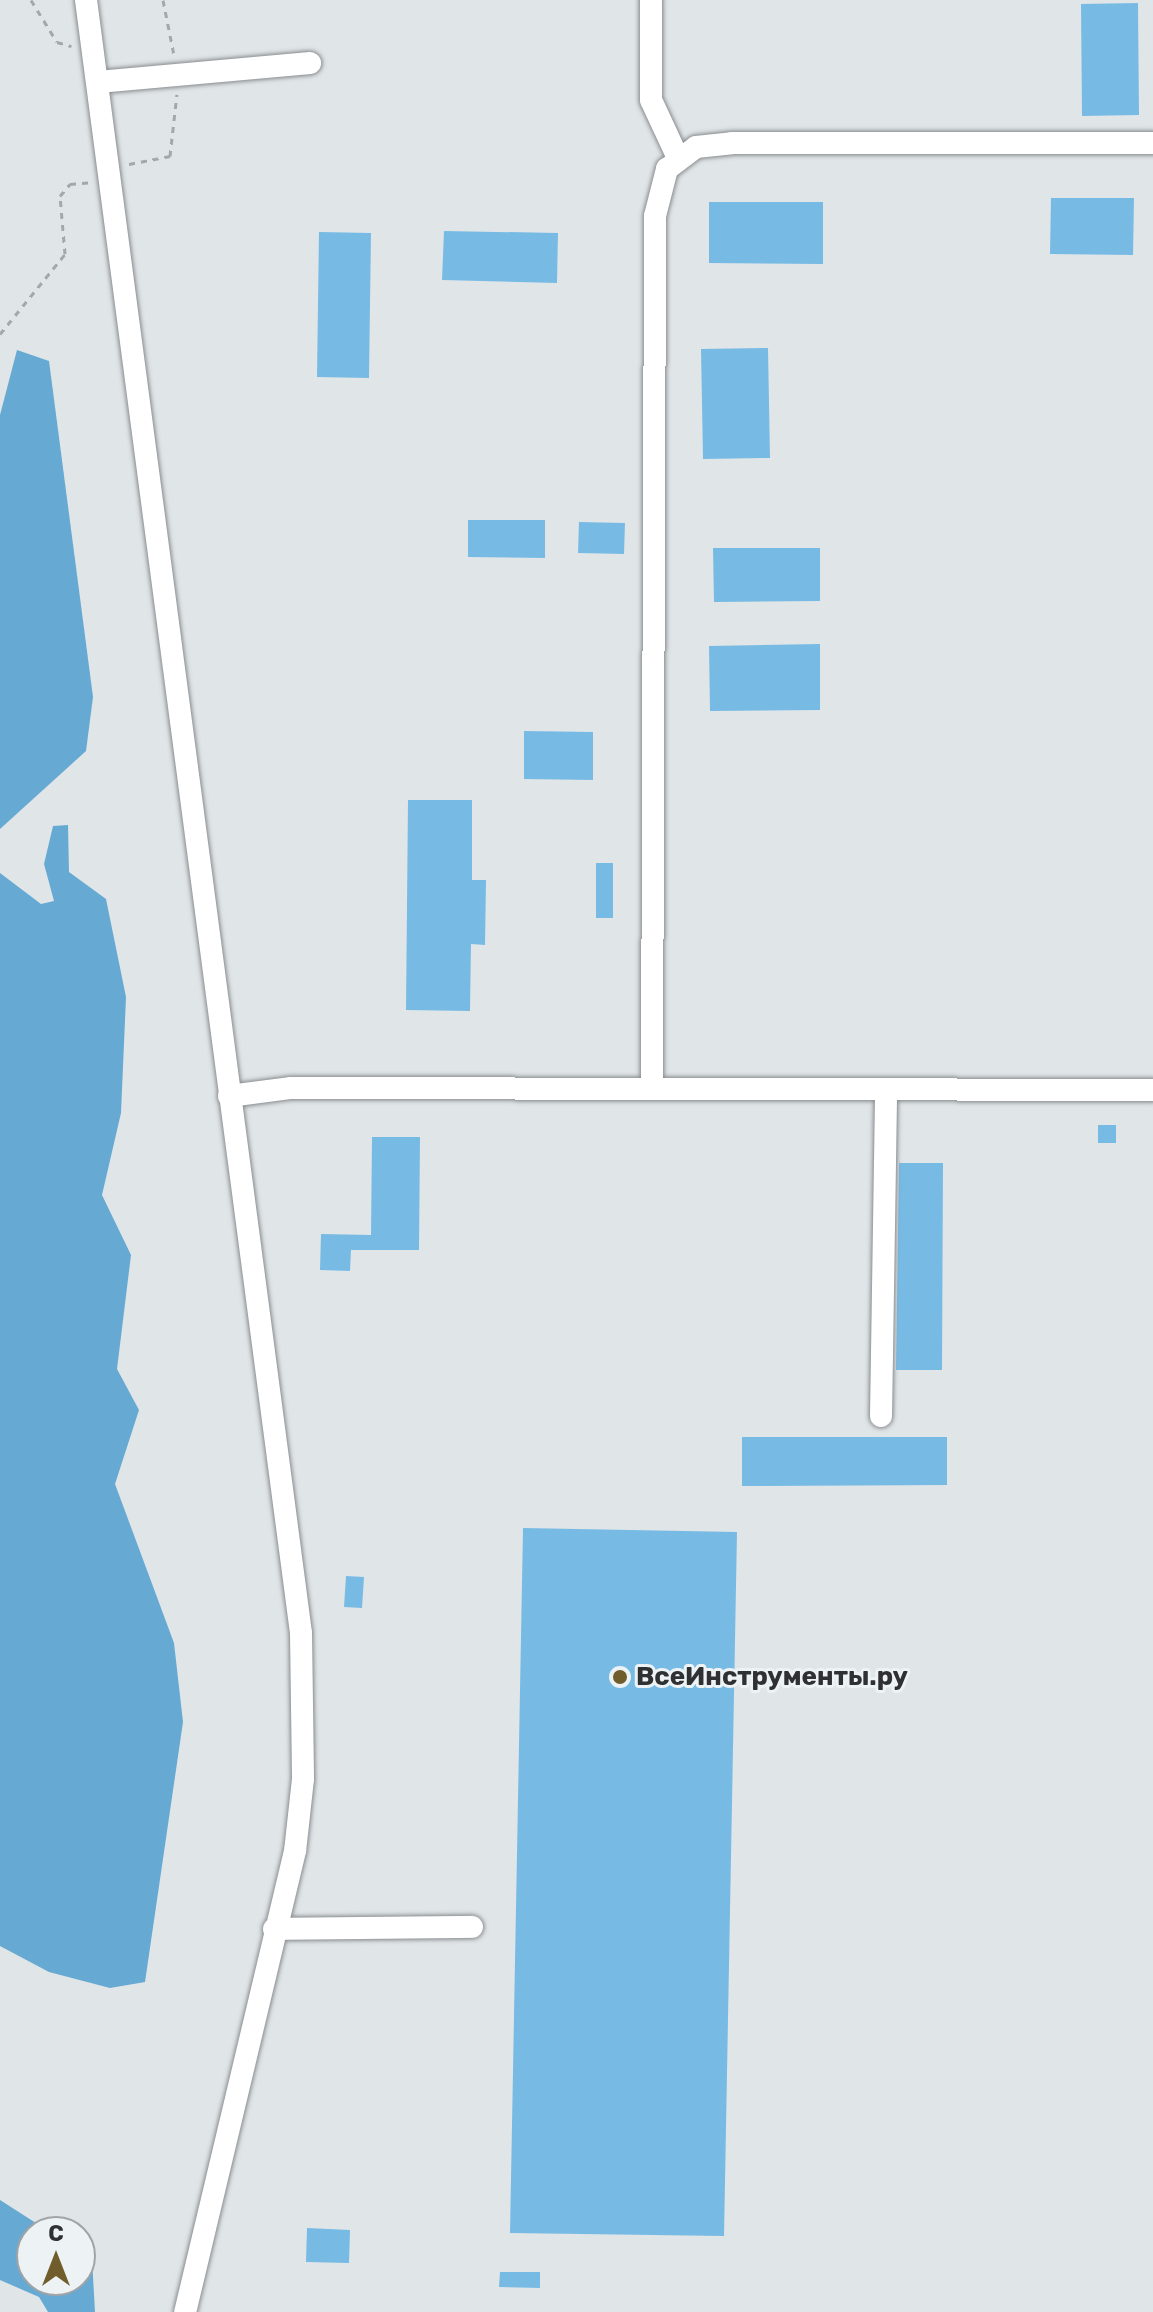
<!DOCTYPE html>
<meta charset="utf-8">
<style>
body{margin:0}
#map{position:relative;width:1153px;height:2312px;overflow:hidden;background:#e0e5e8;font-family:Rubik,sans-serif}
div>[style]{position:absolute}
.forest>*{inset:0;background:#66a9d2}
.building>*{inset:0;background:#77bbe5}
.path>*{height:3px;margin-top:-1.5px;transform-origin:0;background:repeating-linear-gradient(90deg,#a4a8ab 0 6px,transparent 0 12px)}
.roads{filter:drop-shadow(0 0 2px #898d90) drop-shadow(0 0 2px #898d90)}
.minor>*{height:22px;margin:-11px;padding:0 11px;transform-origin:11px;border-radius:11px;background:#fff}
.dots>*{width:22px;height:22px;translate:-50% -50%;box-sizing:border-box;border:4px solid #edf2f5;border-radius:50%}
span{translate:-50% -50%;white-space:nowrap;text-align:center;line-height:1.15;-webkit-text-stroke:6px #edf2f5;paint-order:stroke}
.poi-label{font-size:26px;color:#2e3031;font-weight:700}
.left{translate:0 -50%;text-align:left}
.north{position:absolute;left:16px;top:2216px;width:80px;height:80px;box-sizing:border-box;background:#edf2f5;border:2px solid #a1a4a7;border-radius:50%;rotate:0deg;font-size:22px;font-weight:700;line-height:32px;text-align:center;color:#2e3031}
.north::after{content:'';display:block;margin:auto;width:28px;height:36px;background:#715c2b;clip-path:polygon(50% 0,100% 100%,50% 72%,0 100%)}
</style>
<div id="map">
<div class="forest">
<i style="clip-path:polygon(17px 350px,49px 361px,93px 697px,86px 751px,0 829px,0 415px)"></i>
<i style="clip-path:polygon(68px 825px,69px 872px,106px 899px,126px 997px,121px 1113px,102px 1195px,131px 1255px,117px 1369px,139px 1410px,115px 1484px,174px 1643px,183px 1722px,145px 1982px,110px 1988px,49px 1972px,0 1946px,0 873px,41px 904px,54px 901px,44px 864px,53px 826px)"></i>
<i style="clip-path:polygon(0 2200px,50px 2232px,32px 2232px,32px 2280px,80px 2280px,80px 2252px,92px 2259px,95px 2312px,48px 2312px,39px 2297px,0 2280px)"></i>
</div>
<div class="building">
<i style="clip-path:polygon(1138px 3px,1139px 115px,1082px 116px,1081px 4px)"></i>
<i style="clip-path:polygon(1051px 198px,1134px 198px,1133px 255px,1050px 254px)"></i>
<i style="clip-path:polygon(709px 202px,823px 202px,823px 264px,709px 263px)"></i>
<i style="clip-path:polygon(444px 231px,558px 233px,557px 283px,442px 280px)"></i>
<i style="clip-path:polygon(319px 232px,371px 233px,369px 378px,317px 377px)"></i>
<i style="clip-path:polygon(768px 348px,770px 458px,703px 459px,701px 349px)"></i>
<i style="clip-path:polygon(468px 520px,545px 520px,545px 558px,468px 557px)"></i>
<i style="clip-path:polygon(579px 522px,625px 523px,624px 554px,578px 553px)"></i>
<i style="clip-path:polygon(713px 548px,820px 548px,820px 601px,714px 602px)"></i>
<i style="clip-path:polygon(820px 644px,820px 710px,710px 711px,709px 646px)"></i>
<i style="clip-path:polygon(524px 731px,593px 732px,593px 780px,524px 779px)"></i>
<i style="clip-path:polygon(408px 800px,472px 800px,472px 880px,486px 880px,485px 945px,471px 944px,470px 1011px,406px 1010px)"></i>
<i style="clip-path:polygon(596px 863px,613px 863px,613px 918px,596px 918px)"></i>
<i style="clip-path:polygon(1098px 1125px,1116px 1125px,1116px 1143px,1098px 1143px)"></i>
<i style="clip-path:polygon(372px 1137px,420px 1137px,419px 1250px,351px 1250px,350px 1271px,320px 1270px,321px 1234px,371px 1235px)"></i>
<i style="clip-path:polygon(899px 1163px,943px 1163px,942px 1370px,896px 1370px)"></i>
<i style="clip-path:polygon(742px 1437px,947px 1437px,947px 1485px,742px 1486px)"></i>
<i style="clip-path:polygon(523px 1528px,737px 1532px,724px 2236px,510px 2233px)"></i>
<i style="clip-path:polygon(346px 1576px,364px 1577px,362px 1608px,344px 1607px)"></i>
<i style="clip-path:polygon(307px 2228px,350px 2230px,349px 2263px,306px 2262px)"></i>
<i style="clip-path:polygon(500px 2272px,540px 2272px,540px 2288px,499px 2287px)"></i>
</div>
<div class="path">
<i style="left:31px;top:0;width:49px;rotate:58.2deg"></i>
<i style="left:57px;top:42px;width:15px;rotate:16deg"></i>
<i style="left:163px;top:0;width:56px;rotate:78.7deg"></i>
<i style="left:129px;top:164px;width:42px;rotate:-11deg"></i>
<i style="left:170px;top:156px;width:62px;rotate:-83.6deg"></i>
<i style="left:0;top:334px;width:103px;rotate:-50.9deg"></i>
<i style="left:65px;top:254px;width:58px;rotate:-94.9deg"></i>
<i style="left:60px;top:196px;width:16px;rotate:-50deg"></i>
<i style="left:70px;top:184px;width:21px;rotate:-5deg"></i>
</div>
<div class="roads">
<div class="minor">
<i style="left:86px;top:0;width:1647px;rotate:82.5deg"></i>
<i style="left:301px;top:1633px;width:146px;rotate:89.2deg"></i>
<i style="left:303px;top:1779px;width:72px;rotate:96.3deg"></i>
<i style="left:295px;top:1851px;width:474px;rotate:103.4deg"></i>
<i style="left:651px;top:0;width:100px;rotate:90deg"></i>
<i style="left:651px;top:100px;width:62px;rotate:65.1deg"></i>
<i style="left:98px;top:82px;width:213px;rotate:-5.1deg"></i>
<i style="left:652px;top:1088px;width:872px;rotate:-89.8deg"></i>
<i style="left:655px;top:216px;width:49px;rotate:-75.7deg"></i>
<i style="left:667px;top:169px;width:36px;rotate:-37deg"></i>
<i style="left:696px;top:147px;width:36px;rotate:-6deg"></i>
<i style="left:732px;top:143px;width:421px"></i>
<i style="left:229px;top:1096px;width:63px;rotate:-7.4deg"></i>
<i style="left:291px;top:1088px;width:862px;rotate:0.13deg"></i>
<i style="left:881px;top:1416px;width:326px;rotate:-89.1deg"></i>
<i style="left:274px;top:1929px;width:198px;rotate:-0.6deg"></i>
</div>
</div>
<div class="dots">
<i style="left:620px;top:1677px;background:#715c2b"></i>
</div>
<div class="poi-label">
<span class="left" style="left:636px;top:1677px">ВсеИнструменты.ру</span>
</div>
<div class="north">С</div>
</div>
